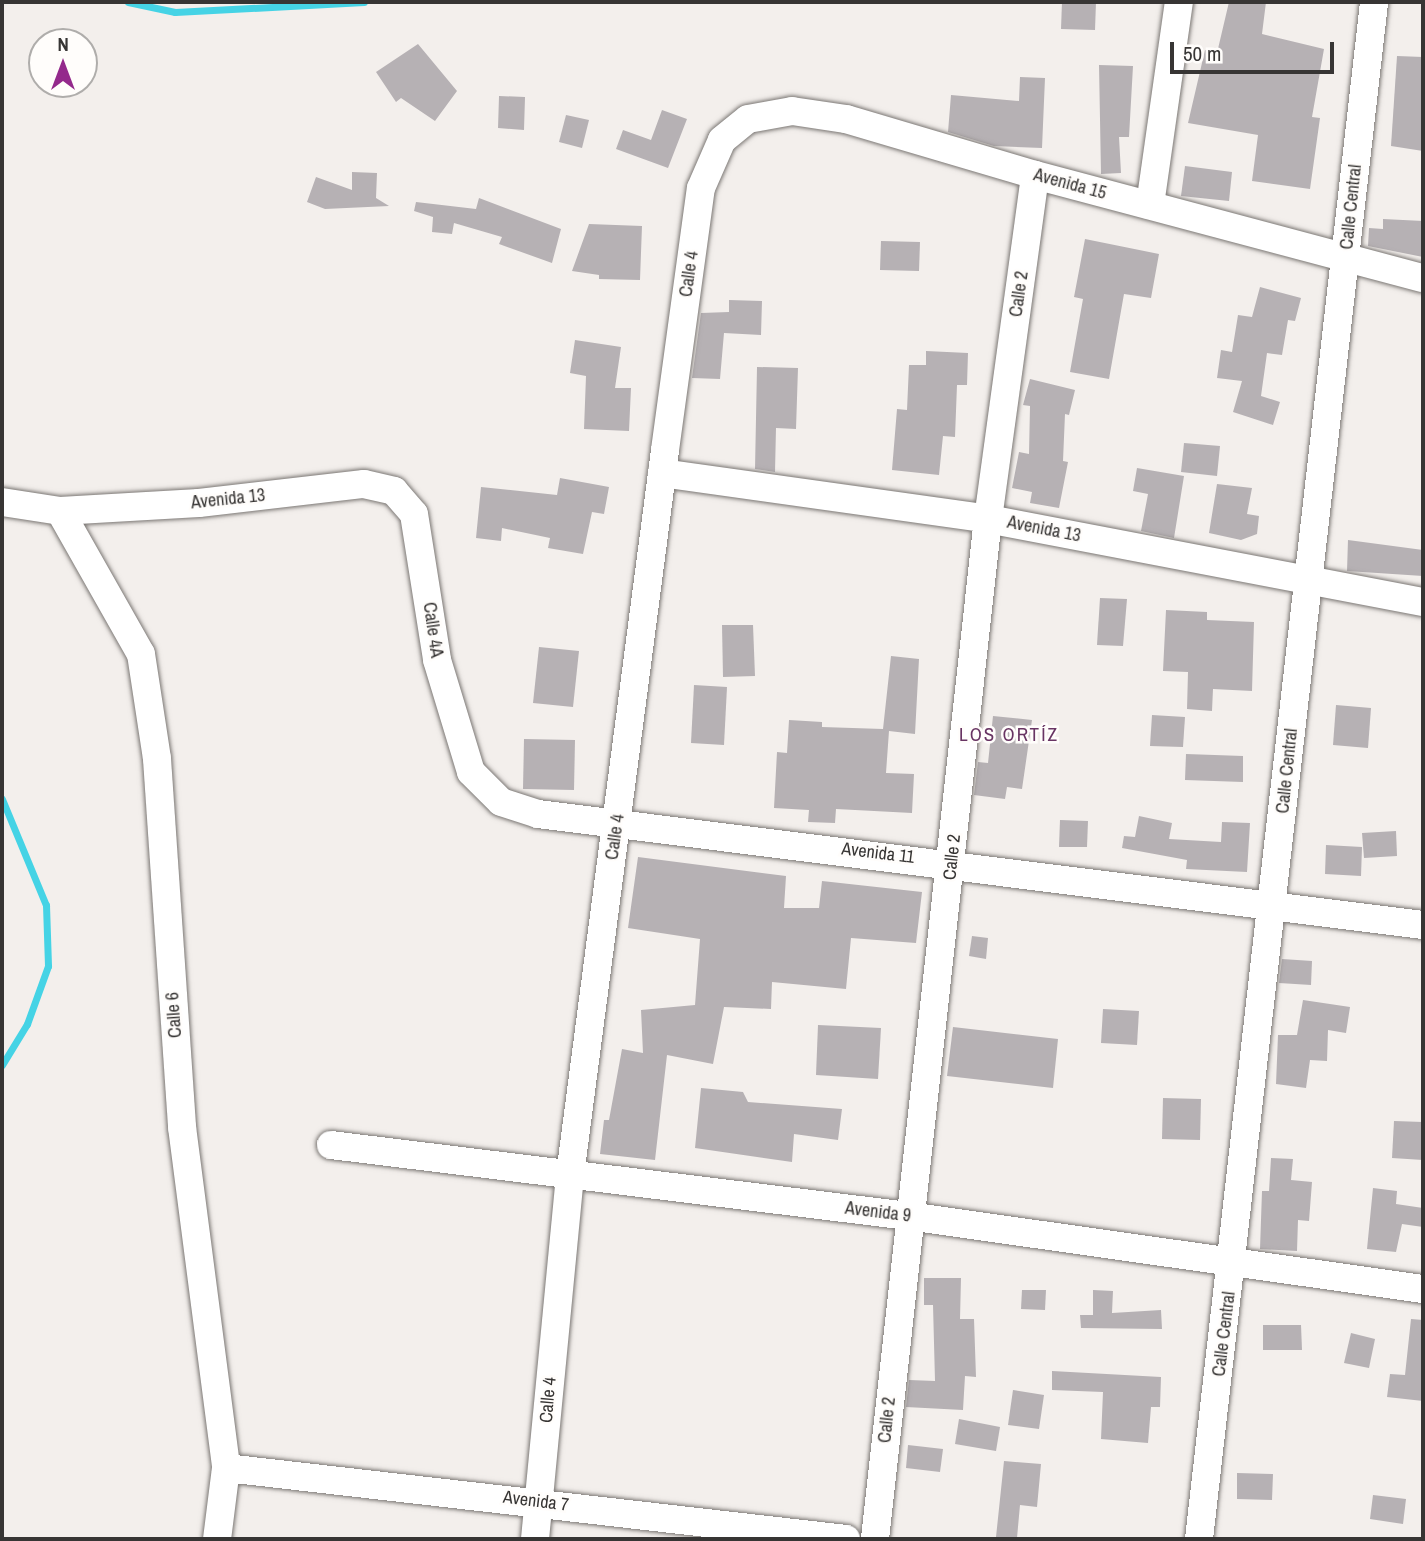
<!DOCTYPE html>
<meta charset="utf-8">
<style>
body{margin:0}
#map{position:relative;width:1425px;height:1541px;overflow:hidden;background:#f3efec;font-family:"Archivo Narrow",sans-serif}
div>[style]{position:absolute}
.stream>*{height:7px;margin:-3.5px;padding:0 3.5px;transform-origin:3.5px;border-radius:3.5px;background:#45d3e5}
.building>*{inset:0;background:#b6b1b4}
.roads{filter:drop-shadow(0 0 2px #7b7774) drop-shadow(0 0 2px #7b7774)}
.minor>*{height:28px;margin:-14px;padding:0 14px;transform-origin:14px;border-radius:14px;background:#fff}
span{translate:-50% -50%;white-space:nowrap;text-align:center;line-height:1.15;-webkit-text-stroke:5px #fffdfb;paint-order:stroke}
.street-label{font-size:18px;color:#373534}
.neighbourhood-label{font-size:19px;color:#683463;letter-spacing:2px}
.frame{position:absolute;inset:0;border:4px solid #373534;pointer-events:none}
.north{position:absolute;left:28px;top:28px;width:70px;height:70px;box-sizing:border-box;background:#fffdfb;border:2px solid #afadab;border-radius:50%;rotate:0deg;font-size:19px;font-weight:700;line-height:28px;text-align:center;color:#373534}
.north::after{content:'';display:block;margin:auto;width:24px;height:32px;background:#94298c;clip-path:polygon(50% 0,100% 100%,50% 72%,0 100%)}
.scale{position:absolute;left:1170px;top:42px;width:164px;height:32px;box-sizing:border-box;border:4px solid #373534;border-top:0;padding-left:9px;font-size:21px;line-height:24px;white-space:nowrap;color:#373534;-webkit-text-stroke:5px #fffdfb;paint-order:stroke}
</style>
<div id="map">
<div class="stream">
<i style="left:128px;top:2px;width:48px;rotate:12deg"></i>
<i style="left:175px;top:12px;width:189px;rotate:-3deg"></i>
<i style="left:2px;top:799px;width:115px;rotate:67.5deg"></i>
<i style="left:46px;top:905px;width:61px;rotate:88.1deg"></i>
<i style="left:48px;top:966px;width:62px;rotate:109.9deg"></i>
<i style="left:27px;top:1024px;width:48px;rotate:121.4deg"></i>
</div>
<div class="building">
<i style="clip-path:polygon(1062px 2px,1096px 2px,1095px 30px,1061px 29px)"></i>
<i style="clip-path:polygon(1229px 2px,1266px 2px,1262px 34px,1324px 49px,1312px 117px,1320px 118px,1310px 189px,1252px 181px,1258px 135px,1188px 123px,1205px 50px,1217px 53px)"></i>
<i style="clip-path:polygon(418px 44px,457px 91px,435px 121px,401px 98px,396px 102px,376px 72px)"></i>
<i style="clip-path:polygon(1397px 56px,1423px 57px,1423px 151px,1391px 146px)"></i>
<i style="clip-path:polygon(1099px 65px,1133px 66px,1129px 137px,1119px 137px,1121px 173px,1101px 174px)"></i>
<i style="clip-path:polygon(1020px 77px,1045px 78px,1042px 148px,994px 146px,948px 132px,951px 95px,1019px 101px)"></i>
<i style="clip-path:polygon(499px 96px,525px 97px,524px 130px,498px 128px)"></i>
<i style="clip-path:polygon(662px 110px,687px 119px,668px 168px,616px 149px,623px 130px,651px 140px)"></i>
<i style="clip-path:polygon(566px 115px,589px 120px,582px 148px,559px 142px)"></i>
<i style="clip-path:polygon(1185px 166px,1232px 172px,1229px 201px,1181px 196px)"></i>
<i style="clip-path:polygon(352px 172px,377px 173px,376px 198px,389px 206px,325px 209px,307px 202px,316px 177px,352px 190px)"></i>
<i style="clip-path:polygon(479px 198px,561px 229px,552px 263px,499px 244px,502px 237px,454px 223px,452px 234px,432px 232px,433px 217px,414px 211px,416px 202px,476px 209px)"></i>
<i style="clip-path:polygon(1383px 219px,1423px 221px,1423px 257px,1368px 246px,1369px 228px,1383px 229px)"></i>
<i style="clip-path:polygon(589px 224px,642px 226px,640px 280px,599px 279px,599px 275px,572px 271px)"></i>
<i style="clip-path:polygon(1085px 239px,1159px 254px,1151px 298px,1124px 294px,1109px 379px,1070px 372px,1083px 299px,1074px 297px)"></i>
<i style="clip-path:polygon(881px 241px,920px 242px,919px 271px,880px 270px)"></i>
<i style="clip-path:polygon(1260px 287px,1301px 298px,1295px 321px,1288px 320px,1282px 355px,1267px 353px,1261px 396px,1280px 402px,1273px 425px,1233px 412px,1242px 381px,1217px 378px,1221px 350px,1232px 352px,1238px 315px,1252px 317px)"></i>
<i style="clip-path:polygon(729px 300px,762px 301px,761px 335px,724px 333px,720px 379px,692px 378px,701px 313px,729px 312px)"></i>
<i style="clip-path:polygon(575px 340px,621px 347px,615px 388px,631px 388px,629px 431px,584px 429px,586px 376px,570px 373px)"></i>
<i style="clip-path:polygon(926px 351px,968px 353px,967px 385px,957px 385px,955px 437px,943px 436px,939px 475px,892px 470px,897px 409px,907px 410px,909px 365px,926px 365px)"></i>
<i style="clip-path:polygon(757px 367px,798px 368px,796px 429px,776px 428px,775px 472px,755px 469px)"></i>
<i style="clip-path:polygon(1030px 379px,1075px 390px,1069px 415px,1065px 414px,1063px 461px,1068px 462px,1059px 508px,1030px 503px,1032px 492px,1012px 488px,1019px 452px,1029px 454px,1030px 406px,1023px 405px)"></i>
<i style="clip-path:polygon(1184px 443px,1220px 446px,1217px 476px,1181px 472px)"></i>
<i style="clip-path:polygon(1137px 468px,1184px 476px,1174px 538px,1141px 531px,1148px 494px,1133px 491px)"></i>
<i style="clip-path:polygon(560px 478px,609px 487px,604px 514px,592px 512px,583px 554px,548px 548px,550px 538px,502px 528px,501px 541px,476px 538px,481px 487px,557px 495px)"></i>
<i style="clip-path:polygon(1217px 484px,1252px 488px,1247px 514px,1259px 516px,1257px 534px,1241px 540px,1209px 533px)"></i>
<i style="clip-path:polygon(1348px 540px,1423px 550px,1423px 576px,1347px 571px)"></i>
<i style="clip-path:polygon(1100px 598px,1127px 599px,1123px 646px,1097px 645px)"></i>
<i style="clip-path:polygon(1166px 610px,1207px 612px,1207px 620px,1254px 622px,1252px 691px,1213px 689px,1212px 711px,1187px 709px,1188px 672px,1163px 671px)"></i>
<i style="clip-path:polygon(722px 625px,753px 625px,755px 676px,723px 677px)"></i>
<i style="clip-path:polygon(539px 647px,579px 651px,573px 707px,533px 703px)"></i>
<i style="clip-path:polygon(891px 656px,919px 659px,915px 734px,889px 731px,886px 773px,914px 774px,912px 813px,836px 809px,835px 823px,808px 822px,809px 810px,774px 808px,777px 752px,787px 753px,789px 720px,822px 722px,822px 727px,883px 729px)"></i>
<i style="clip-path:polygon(694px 685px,727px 687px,724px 745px,691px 743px)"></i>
<i style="clip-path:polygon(1336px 705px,1371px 708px,1368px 748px,1333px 745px)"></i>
<i style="clip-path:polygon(1152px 715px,1185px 717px,1183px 747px,1150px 746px)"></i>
<i style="clip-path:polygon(993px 716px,1032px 720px,1022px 789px,1007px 787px,1005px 799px,974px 795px,978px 762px,988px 763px)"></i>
<i style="clip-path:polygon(524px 739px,575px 740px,574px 790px,523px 789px)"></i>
<i style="clip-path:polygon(1186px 754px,1243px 756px,1243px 782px,1185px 780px)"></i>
<i style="clip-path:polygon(1139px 816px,1172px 823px,1169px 839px,1221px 842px,1222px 822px,1250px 823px,1247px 872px,1186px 869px,1187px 860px,1122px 848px,1124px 836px,1135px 837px)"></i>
<i style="clip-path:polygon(1060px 820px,1088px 821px,1087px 847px,1059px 847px)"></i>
<i style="clip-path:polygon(1396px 831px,1397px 856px,1364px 858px,1362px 833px)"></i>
<i style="clip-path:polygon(1326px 845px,1362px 847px,1361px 876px,1325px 874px)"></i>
<i style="clip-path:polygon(638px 857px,786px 876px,784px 908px,819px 908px,822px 881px,922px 892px,916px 943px,851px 938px,846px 989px,772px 982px,771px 1009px,724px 1007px,713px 1064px,667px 1055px,655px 1160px,600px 1154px,604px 1120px,609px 1120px,622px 1049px,643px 1053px,641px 1010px,695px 1005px,700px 939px,628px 928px)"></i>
<i style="clip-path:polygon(972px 936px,988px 938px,986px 959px,969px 956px)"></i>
<i style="clip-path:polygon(1282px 959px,1312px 961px,1311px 985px,1279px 983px)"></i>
<i style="clip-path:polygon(1303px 1000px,1350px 1007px,1346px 1033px,1328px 1030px,1327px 1061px,1310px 1060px,1306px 1088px,1276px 1084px,1278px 1035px,1297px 1035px)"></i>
<i style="clip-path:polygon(1103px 1009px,1139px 1011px,1137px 1045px,1101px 1043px)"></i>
<i style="clip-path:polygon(818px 1025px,881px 1028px,878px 1079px,816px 1075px)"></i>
<i style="clip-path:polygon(953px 1027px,1058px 1039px,1053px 1088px,947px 1076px)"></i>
<i style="clip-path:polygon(701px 1088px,743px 1092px,748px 1102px,842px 1109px,838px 1140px,794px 1134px,792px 1162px,695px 1148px)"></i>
<i style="clip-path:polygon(1163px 1098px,1201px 1099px,1200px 1140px,1162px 1139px)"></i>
<i style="clip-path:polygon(1394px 1121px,1423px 1122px,1423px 1160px,1392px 1158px)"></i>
<i style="clip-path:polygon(1271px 1158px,1293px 1159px,1291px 1180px,1312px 1182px,1309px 1221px,1298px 1220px,1297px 1251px,1260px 1249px,1262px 1191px,1269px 1191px)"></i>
<i style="clip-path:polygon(1373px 1188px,1397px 1191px,1396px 1204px,1423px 1208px,1423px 1227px,1402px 1224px,1396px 1252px,1367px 1249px)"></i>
<i style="clip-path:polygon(924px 1278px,961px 1278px,960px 1319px,974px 1319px,976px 1377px,965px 1376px,963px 1410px,906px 1407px,909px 1380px,935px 1381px,933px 1305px,924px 1305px)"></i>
<i style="clip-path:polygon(1022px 1290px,1046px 1290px,1045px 1310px,1021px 1309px)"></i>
<i style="clip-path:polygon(1093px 1290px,1113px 1291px,1112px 1313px,1161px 1310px,1162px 1329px,1081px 1328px,1080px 1315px,1093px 1315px)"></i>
<i style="clip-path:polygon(1411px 1319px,1423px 1320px,1423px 1401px,1387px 1397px,1390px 1374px,1405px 1375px)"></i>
<i style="clip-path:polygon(1263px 1325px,1301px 1325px,1302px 1350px,1263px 1350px)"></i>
<i style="clip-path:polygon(1351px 1333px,1375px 1339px,1369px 1368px,1344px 1363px)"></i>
<i style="clip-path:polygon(1052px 1371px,1161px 1377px,1160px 1407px,1151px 1407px,1148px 1443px,1101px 1439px,1103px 1392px,1052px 1390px)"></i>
<i style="clip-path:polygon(1013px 1390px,1044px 1395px,1039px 1429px,1008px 1425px)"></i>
<i style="clip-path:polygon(959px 1419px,1000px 1427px,996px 1451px,955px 1444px)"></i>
<i style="clip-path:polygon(908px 1445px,943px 1449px,940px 1472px,906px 1468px)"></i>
<i style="clip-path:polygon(1004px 1461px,1041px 1464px,1037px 1507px,1020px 1505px,1017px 1538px,996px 1537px)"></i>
<i style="clip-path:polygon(1237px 1473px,1273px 1474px,1272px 1500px,1237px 1499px)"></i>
<i style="clip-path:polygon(1373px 1495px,1406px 1499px,1403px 1524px,1370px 1519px)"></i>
</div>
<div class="roads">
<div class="minor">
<i style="left:1150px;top:205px;width:205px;rotate:-81.9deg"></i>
<i style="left:662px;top:473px;width:329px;rotate:8deg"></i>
<i style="left:988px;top:519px;width:443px;rotate:10.8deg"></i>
<i style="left:2px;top:502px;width:59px;rotate:8.8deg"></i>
<i style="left:60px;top:511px;width:139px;rotate:-3.3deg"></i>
<i style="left:199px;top:503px;width:166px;rotate:-6.6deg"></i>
<i style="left:364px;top:484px;width:31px;rotate:13deg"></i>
<i style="left:394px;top:491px;width:30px;rotate:49deg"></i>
<i style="left:414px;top:514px;width:148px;rotate:81deg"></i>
<i style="left:437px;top:660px;width:117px;rotate:73.1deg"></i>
<i style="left:471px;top:772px;width:42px;rotate:45deg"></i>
<i style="left:501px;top:802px;width:39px;rotate:18deg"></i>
<i style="left:538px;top:814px;width:892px;rotate:7.15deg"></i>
<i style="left:60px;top:511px;width:164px;rotate:60.5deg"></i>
<i style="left:141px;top:654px;width:106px;rotate:81.3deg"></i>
<i style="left:157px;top:759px;width:369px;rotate:86.1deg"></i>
<i style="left:182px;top:1127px;width:344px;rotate:82.6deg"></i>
<i style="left:226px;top:1468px;width:72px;rotate:97.2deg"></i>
<i style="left:331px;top:1145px;width:581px;rotate:7.01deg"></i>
<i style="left:908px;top:1216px;width:520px;rotate:8.07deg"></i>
<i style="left:226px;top:1468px;width:624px;rotate:6.53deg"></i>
<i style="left:535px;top:1539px;width:366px;rotate:-84.5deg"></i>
<i style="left:570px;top:1175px;width:731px;rotate:-82.53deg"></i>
<i style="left:665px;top:450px;width:264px;rotate:-82.2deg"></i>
<i style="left:701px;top:188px;width:52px;rotate:-66.4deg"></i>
<i style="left:722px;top:140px;width:33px;rotate:-39deg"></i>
<i style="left:748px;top:119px;width:45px;rotate:-10.3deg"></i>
<i style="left:792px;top:111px;width:55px;rotate:8.4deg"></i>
<i style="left:846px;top:119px;width:197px;rotate:16.5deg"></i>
<i style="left:1035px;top:175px;width:401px;rotate:14.9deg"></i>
<i style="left:875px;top:1539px;width:1026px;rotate:-83.68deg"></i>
<i style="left:988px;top:519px;width:347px;rotate:-82.2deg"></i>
<i style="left:1199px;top:1539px;width:1547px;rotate:-83.5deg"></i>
</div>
</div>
<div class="street-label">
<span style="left:1070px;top:184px;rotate:15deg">Avenida 15</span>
<span style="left:1351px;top:207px;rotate:-84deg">Calle Central</span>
<span style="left:689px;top:274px;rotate:-82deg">Calle 4</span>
<span style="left:1019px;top:294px;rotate:-82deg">Calle 2</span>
<span style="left:228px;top:499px;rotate:-6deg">Avenida 13</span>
<span style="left:1044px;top:529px;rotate:11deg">Avenida 13</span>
<span style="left:433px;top:630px;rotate:82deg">Calle 4A</span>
<span style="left:1287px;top:771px;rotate:-84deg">Calle Central</span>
<span style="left:615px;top:837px;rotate:-82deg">Calle 4</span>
<span style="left:878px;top:853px;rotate:7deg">Avenida 11</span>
<span style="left:952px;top:857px;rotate:-84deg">Calle 2</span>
<span style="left:174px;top:1015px;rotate:-94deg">Calle 6</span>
<span style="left:878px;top:1212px;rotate:7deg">Avenida 9</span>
<span style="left:1224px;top:1334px;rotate:-83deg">Calle Central</span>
<span style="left:548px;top:1400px;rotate:-85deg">Calle 4</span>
<span style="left:887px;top:1420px;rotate:-84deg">Calle 2</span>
<span style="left:536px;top:1501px;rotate:7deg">Avenida 7</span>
</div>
<div class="neighbourhood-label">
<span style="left:1009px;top:735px">LOS ORTÍZ</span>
</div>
<div class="frame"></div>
<div class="north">N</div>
<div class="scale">50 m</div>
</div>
